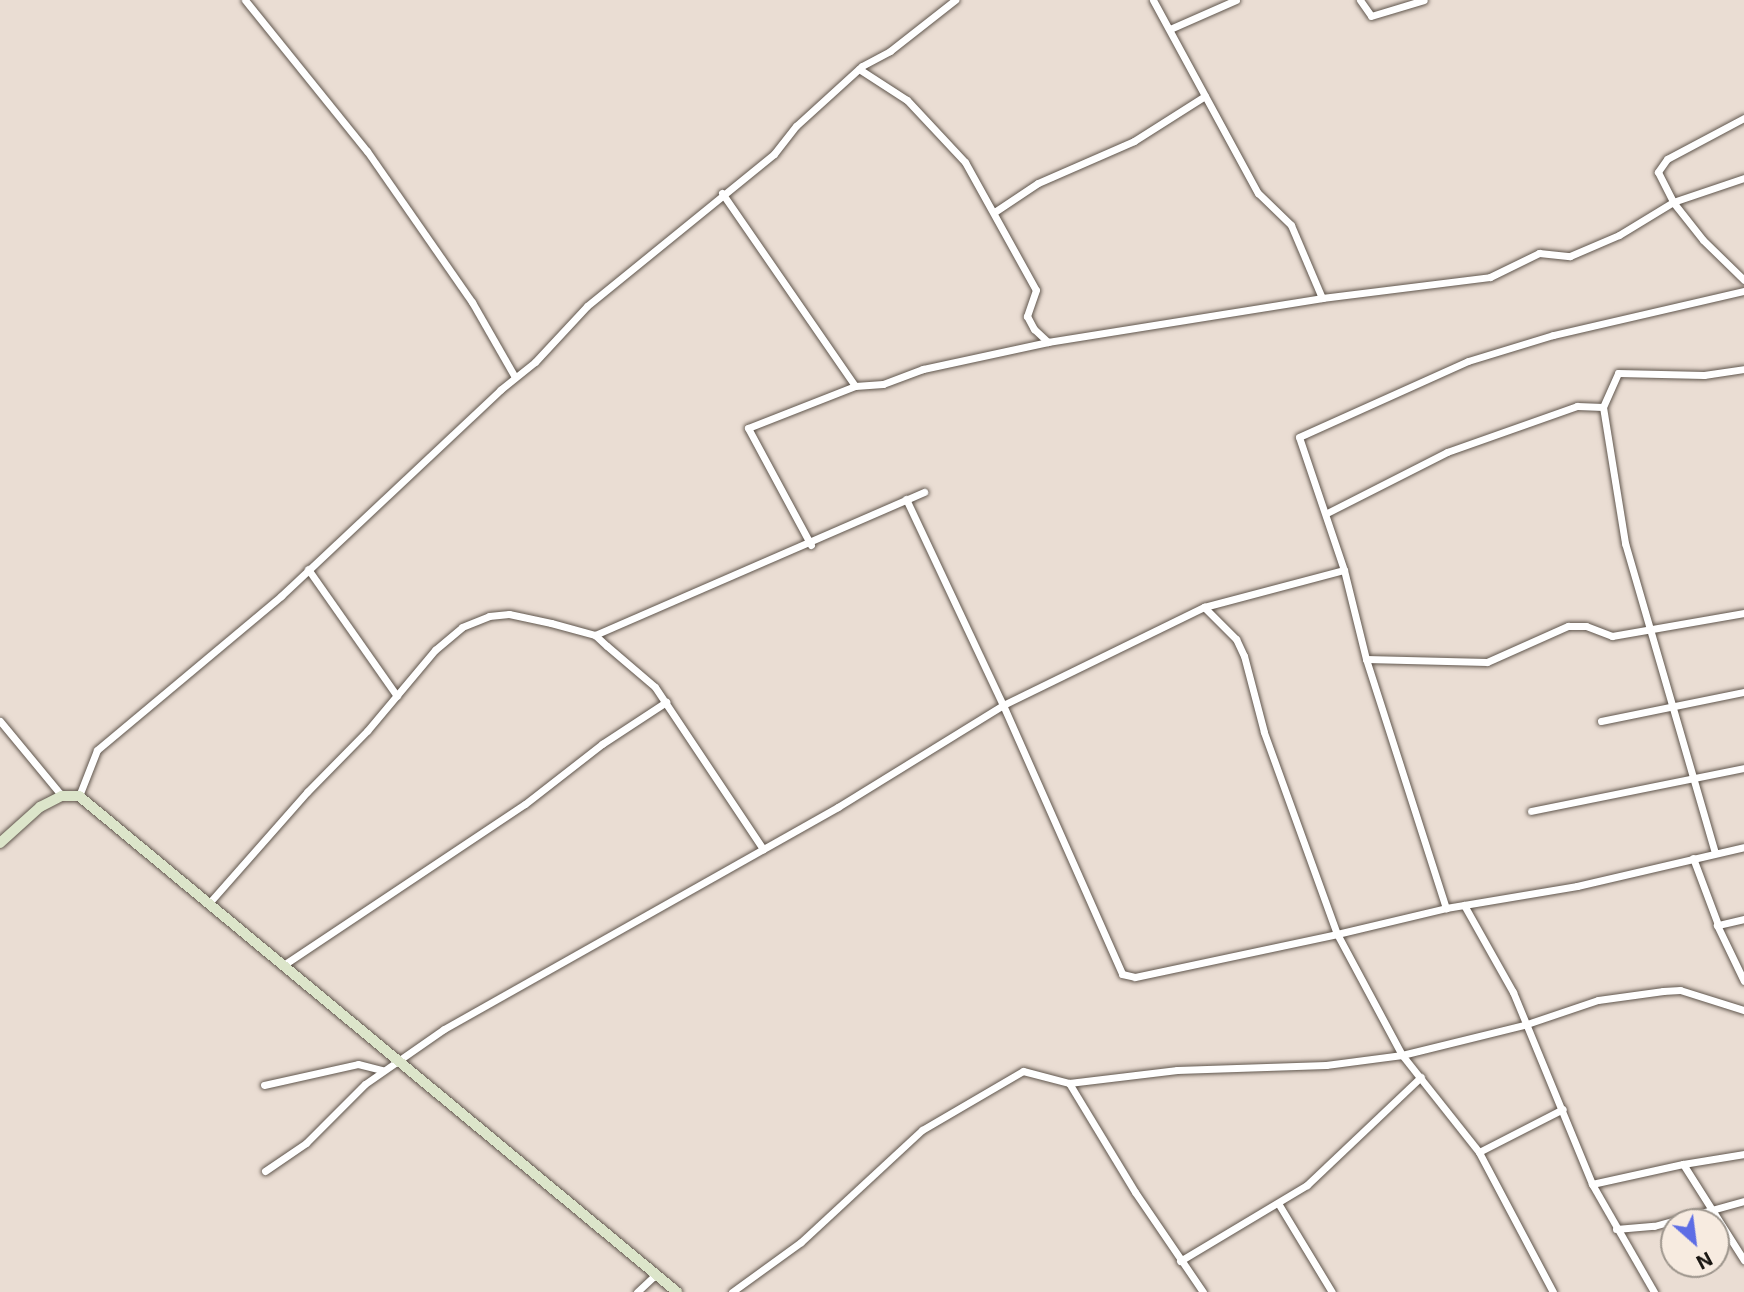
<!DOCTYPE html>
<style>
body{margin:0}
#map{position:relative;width:1744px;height:1292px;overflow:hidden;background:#eaddd3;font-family:Inter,sans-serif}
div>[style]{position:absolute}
.roads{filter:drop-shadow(0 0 2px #60564d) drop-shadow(0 0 2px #60564d)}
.street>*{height:7px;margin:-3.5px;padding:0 3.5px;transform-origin:3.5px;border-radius:3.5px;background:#fff}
.secondary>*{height:10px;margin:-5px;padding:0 5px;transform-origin:5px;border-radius:5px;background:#dce5ca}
span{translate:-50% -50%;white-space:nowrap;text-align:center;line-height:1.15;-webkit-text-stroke:5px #f7ebe0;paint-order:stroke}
.north{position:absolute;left:1660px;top:1208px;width:70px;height:70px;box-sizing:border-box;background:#f7ebe0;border:2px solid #9d958c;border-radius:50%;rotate:152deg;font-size:19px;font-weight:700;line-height:28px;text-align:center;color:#17130f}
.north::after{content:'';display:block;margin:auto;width:24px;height:32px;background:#5d6de5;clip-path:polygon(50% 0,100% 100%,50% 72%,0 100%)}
</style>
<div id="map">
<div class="roads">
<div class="street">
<i style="left:245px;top:0;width:194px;rotate:51.1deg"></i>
<i style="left:367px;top:151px;width:184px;rotate:55.2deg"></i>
<i style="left:472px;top:302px;width:86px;rotate:60.2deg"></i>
<i style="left:1153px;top:0;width:220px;rotate:61.5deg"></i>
<i style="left:1258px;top:193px;width:46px;rotate:44.1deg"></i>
<i style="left:1291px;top:225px;width:79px;rotate:67deg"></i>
<i style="left:1360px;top:0;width:19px;rotate:55deg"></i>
<i style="left:1371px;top:16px;width:55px;rotate:-16.8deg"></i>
<i style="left:1170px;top:29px;width:72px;rotate:-23.7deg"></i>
<i style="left:859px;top:69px;width:57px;rotate:32.9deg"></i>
<i style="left:907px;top:100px;width:85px;rotate:46.9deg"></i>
<i style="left:965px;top:162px;width:146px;rotate:61deg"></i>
<i style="left:1036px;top:290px;width:28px;rotate:109deg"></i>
<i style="left:1027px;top:316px;width:15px;rotate:62deg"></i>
<i style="left:1034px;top:329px;width:19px;rotate:43deg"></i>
<i style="left:1744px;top:118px;width:87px;rotate:152deg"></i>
<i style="left:1667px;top:159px;width:16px;rotate:125deg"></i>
<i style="left:1658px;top:172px;width:34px;rotate:63deg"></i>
<i style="left:1673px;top:202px;width:48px;rotate:51.7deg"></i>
<i style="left:1703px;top:240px;width:57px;rotate:44.3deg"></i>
<i style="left:722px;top:193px;width:234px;rotate:55.4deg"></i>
<i style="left:855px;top:386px;width:28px;rotate:-4deg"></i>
<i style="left:883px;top:384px;width:43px;rotate:-20.6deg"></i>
<i style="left:923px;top:369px;width:128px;rotate:-12.2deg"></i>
<i style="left:1048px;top:342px;width:278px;rotate:-9.1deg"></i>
<i style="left:1322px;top:298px;width:169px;rotate:-7.1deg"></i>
<i style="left:1490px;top:277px;width:55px;rotate:-26.1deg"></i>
<i style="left:1539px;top:253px;width:31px;rotate:6deg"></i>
<i style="left:1570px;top:256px;width:53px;rotate:-23.2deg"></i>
<i style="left:1619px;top:235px;width:63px;rotate:-31.4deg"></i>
<i style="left:1673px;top:202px;width:75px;rotate:-18.7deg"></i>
<i style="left:996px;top:211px;width:50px;rotate:-33.7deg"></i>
<i style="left:1038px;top:183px;width:105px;rotate:-23.6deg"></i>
<i style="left:1134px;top:141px;width:84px;rotate:-32.4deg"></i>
<i style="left:1603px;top:407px;width:37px;rotate:-66deg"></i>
<i style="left:1618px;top:373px;width:86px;rotate:1.3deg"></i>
<i style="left:1704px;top:375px;width:40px;rotate:-8.5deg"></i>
<i style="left:906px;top:499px;width:228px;rotate:64.8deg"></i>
<i style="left:1003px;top:705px;width:224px;rotate:-26deg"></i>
<i style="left:1204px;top:607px;width:145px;rotate:-14.8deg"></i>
<i style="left:1344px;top:570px;width:92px;rotate:76.1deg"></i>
<i style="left:1366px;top:659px;width:262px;rotate:72.2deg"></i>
<i style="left:1327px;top:513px;width:135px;rotate:-26.9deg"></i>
<i style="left:1447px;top:452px;width:138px;rotate:-19.5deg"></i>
<i style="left:1577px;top:406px;width:26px;rotate:2deg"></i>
<i style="left:1603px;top:407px;width:138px;rotate:80.8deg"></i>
<i style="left:1625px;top:543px;width:323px;rotate:73.8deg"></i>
<i style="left:811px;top:545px;width:133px;rotate:-118.3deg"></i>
<i style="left:748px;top:428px;width:115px;rotate:-21.4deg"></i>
<i style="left:308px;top:569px;width:155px;rotate:55deg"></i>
<i style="left:1344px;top:570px;width:140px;rotate:-108.7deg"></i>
<i style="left:1299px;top:437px;width:185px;rotate:-24.2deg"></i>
<i style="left:1468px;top:361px;width:89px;rotate:-17deg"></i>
<i style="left:1553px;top:335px;width:196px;rotate:-13deg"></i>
<i style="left:595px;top:635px;width:359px;rotate:-23.5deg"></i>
<i style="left:1366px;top:659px;width:121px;rotate:1.4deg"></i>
<i style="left:1487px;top:662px;width:89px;rotate:-24deg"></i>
<i style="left:1568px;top:626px;width:18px"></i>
<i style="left:1586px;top:626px;width:28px;rotate:21deg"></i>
<i style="left:1612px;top:636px;width:134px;rotate:-9.9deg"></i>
<i style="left:0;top:721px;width:97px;rotate:50.4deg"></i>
<i style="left:1601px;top:721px;width:146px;rotate:-11.5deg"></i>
<i style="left:79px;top:796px;width:49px;rotate:-68.6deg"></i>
<i style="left:97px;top:750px;width:240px;rotate:-39.9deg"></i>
<i style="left:281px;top:596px;width:301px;rotate:-43.2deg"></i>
<i style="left:500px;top:390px;width:45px;rotate:-38.7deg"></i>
<i style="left:535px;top:362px;width:76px;rotate:-47.1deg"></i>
<i style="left:587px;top:306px;width:241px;rotate:-39.1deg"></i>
<i style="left:774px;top:154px;width:36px;rotate:-52deg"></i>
<i style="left:796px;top:126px;width:89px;rotate:-42.3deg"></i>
<i style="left:862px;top:66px;width:32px;rotate:-28deg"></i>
<i style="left:890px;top:51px;width:83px;rotate:-38.1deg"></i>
<i style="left:1531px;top:811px;width:217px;rotate:-11.4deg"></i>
<i style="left:1693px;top:858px;width:68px;rotate:69.4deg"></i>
<i style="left:210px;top:902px;width:147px;rotate:-48.6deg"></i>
<i style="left:307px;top:792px;width:86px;rotate:-45.5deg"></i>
<i style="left:367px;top:731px;width:106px;rotate:-50deg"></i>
<i style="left:435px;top:650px;width:35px;rotate:-40deg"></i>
<i style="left:462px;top:627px;width:29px;rotate:-22deg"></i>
<i style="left:489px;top:616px;width:20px;rotate:-6deg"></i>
<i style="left:509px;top:614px;width:43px;rotate:12.1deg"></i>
<i style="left:551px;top:623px;width:46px;rotate:15.3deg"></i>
<i style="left:595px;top:635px;width:16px;rotate:43deg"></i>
<i style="left:607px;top:646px;width:63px;rotate:40.5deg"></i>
<i style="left:655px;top:687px;width:195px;rotate:56.3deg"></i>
<i style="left:1464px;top:905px;width:100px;rotate:60.6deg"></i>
<i style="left:1513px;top:992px;width:208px;rotate:67.6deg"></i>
<i style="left:1592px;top:1184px;width:125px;rotate:60.1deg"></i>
<i style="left:1744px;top:919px;width:28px;rotate:167deg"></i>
<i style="left:1717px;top:925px;width:62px;rotate:64.3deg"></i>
<i style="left:285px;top:964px;width:288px;rotate:-33.7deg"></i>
<i style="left:525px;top:804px;width:98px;rotate:-37.9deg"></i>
<i style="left:602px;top:744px;width:77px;rotate:-33.3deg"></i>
<i style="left:1069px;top:1083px;width:127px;rotate:58.8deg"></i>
<i style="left:1135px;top:1192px;width:121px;rotate:55.8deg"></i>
<i style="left:264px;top:1085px;width:96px;rotate:-12.6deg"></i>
<i style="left:358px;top:1064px;width:25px;rotate:14deg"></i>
<i style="left:1479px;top:1152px;width:94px;rotate:-27.1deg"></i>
<i style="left:1683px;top:1164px;width:62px;rotate:-9.3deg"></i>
<i style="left:265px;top:1171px;width:50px;rotate:-34.3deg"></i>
<i style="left:306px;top:1143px;width:83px;rotate:-45deg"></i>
<i style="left:365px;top:1084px;width:96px;rotate:-34.8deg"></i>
<i style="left:444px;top:1029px;width:452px;rotate:-29.4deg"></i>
<i style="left:838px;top:807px;width:194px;rotate:-31.7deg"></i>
<i style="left:1003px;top:705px;width:294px;rotate:66.1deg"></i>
<i style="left:1122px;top:974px;width:13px;rotate:13deg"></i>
<i style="left:1135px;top:977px;width:207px;rotate:-12deg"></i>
<i style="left:1337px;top:934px;width:215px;rotate:-109.9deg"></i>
<i style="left:1264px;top:732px;width:79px;rotate:-104.7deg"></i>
<i style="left:1244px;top:656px;width:19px;rotate:-115deg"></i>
<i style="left:1236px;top:639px;width:45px;rotate:-135deg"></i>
<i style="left:1592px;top:1184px;width:93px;rotate:-12.4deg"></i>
<i style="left:1683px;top:1164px;width:114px;rotate:57.6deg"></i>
<i style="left:1278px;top:1203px;width:104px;rotate:58.8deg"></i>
<i style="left:1616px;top:1229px;width:38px;rotate:-5deg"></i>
<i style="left:1654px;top:1226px;width:93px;rotate:-15.5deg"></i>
<i style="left:1180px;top:1261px;width:148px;rotate:-30.9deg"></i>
<i style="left:1307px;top:1185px;width:157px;rotate:-43.5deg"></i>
<i style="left:637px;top:1292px;width:26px;rotate:-43deg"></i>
<i style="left:732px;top:1292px;width:85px;rotate:-35.9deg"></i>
<i style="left:801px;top:1242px;width:165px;rotate:-42.8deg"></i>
<i style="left:922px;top:1130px;width:117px;rotate:-30.3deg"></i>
<i style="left:1023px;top:1071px;width:48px;rotate:14.6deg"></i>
<i style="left:1069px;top:1083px;width:109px;rotate:-6.9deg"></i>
<i style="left:1177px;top:1070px;width:149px;rotate:-1.9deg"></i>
<i style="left:1326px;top:1065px;width:77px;rotate:-7.5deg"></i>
<i style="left:1402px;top:1055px;width:126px;rotate:-13.8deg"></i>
<i style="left:1524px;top:1025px;width:78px;rotate:-18.7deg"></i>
<i style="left:1598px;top:1000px;width:66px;rotate:-7.9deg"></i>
<i style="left:1663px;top:991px;width:17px;rotate:-3deg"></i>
<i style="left:1680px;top:990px;width:67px;rotate:17.4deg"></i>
<i style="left:1553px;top:1292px;width:158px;rotate:-117.9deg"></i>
<i style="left:1479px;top:1152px;width:124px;rotate:-128.4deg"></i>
<i style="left:1402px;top:1055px;width:137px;rotate:-118.2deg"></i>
<i style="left:1337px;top:934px;width:112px;rotate:-13.4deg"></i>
<i style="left:1446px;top:908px;width:133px;rotate:-9.5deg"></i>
<i style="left:1577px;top:886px;width:171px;rotate:-13.1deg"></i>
</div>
<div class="secondary">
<i style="left:0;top:843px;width:54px;rotate:-42deg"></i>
<i style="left:40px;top:807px;width:25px;rotate:-27deg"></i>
<i style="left:62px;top:796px;width:17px"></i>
<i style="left:79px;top:796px;width:777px;rotate:39.67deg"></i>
</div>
</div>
<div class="north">N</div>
</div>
